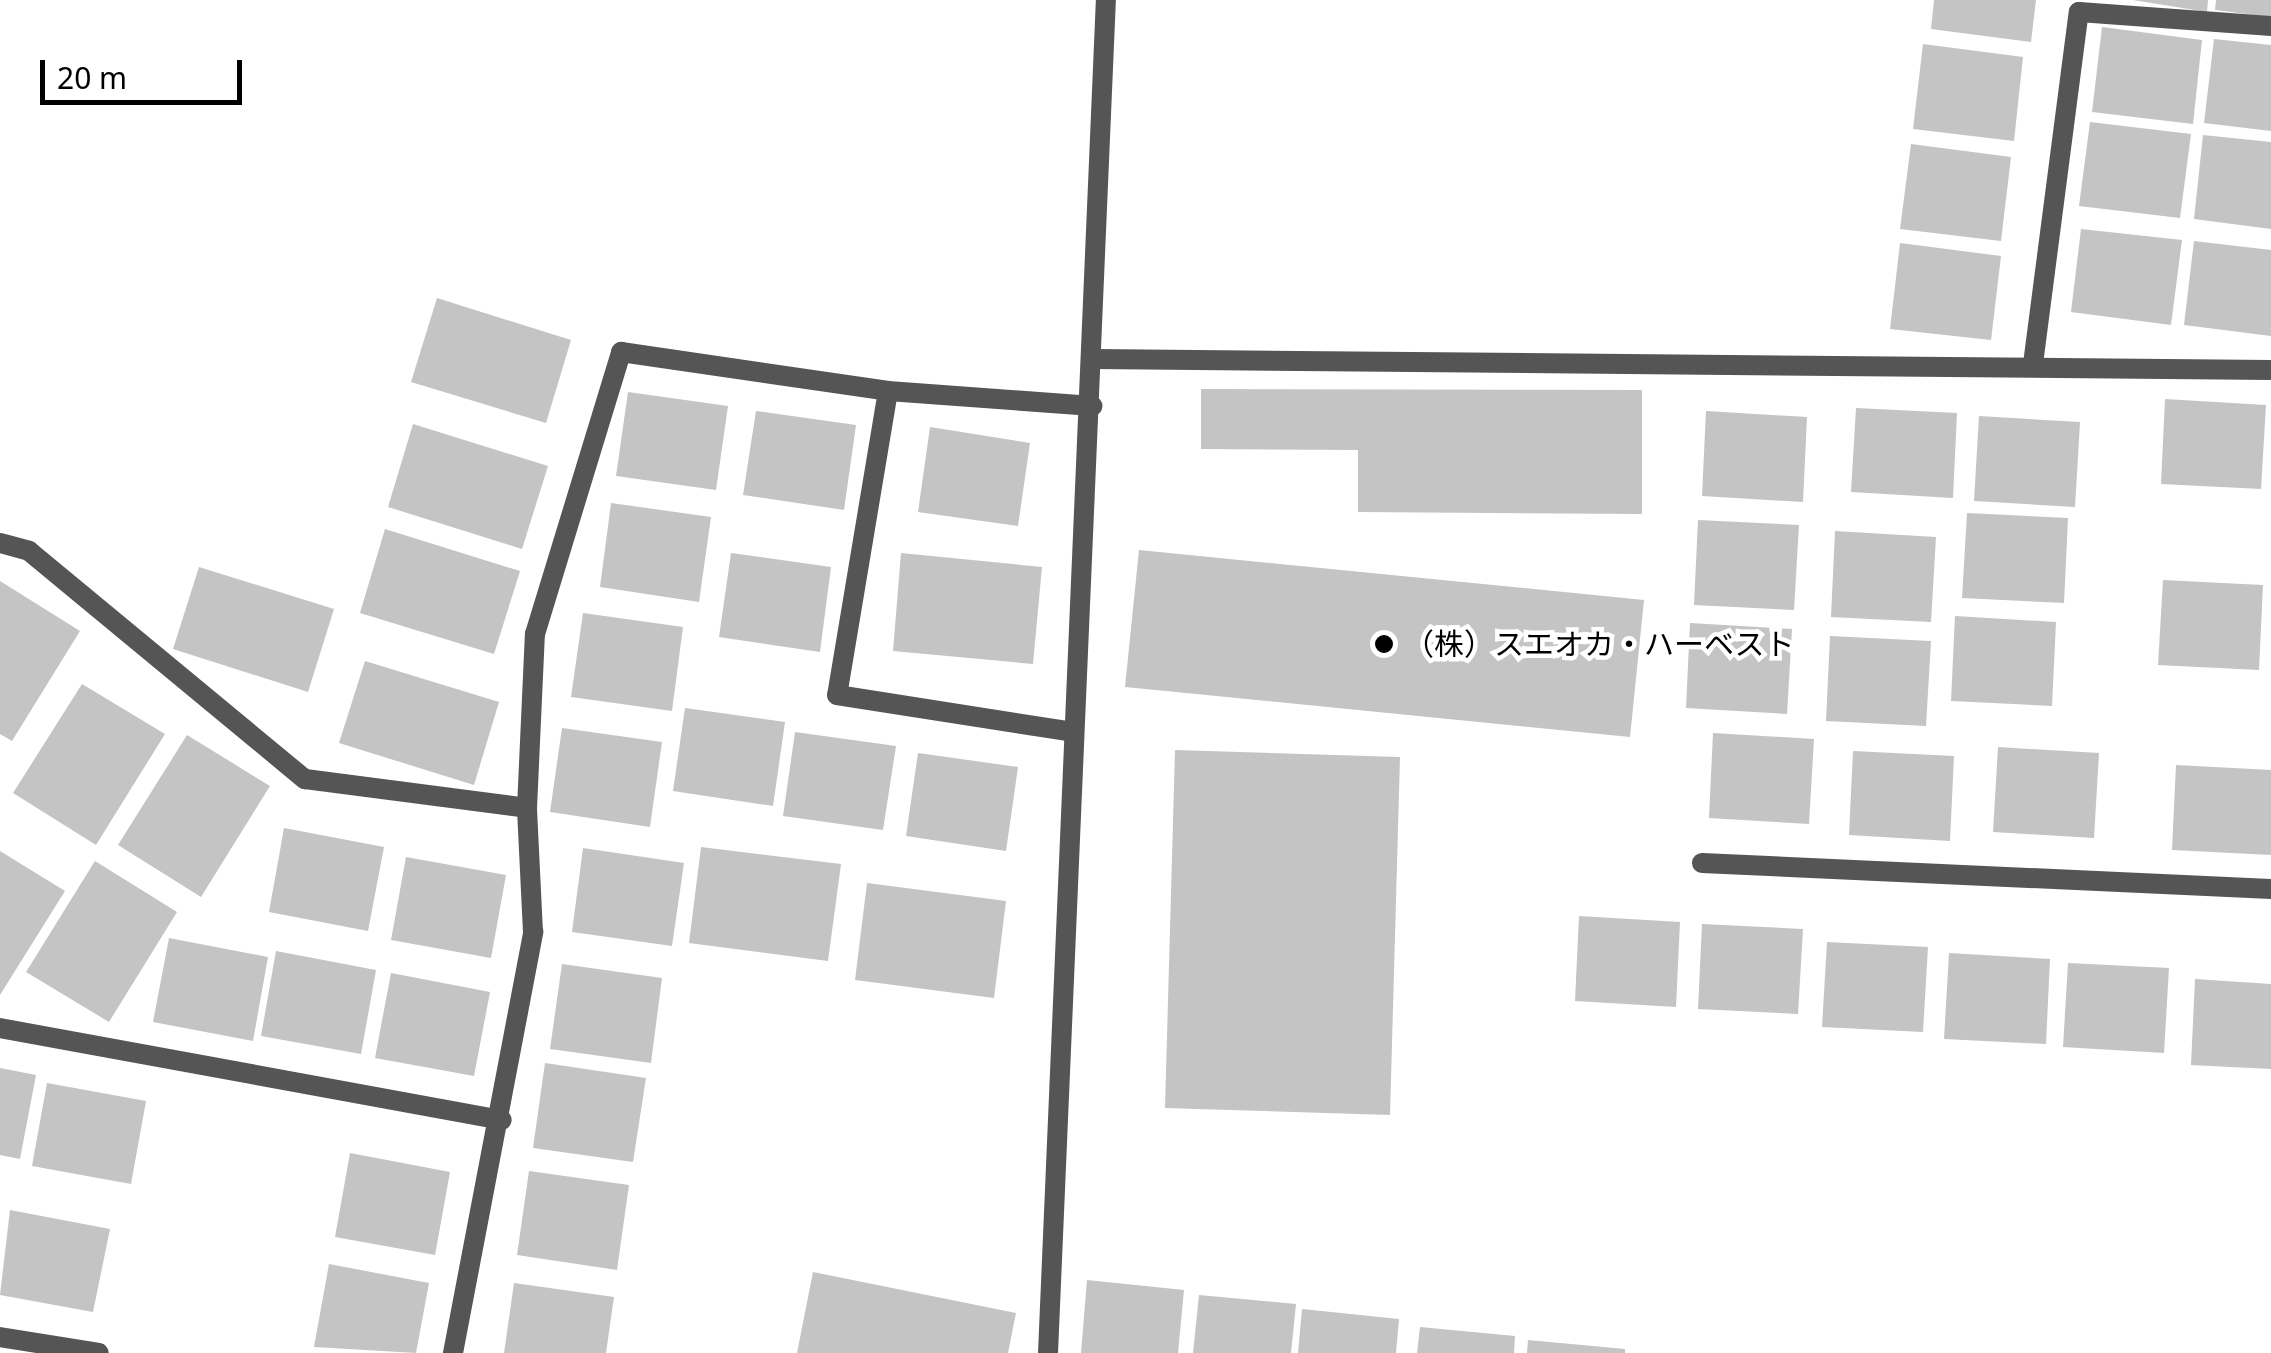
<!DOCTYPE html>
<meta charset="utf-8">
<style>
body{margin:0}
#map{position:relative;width:2271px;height:1353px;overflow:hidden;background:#fff;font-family:"Noto Sans","Noto Sans JP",sans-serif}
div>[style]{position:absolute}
.building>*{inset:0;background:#c4c4c4}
.minor>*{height:20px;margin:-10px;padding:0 10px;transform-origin:10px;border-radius:10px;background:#555}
.tertiary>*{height:20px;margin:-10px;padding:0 10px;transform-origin:10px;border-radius:10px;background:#555}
.dots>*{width:28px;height:28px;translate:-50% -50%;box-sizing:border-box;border:5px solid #fff;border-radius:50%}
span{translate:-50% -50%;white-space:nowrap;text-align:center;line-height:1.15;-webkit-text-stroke:9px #fff;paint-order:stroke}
.poi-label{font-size:30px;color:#000}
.left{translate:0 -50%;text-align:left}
.scale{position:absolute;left:40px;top:60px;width:202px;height:45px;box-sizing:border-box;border:5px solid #000;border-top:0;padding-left:12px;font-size:30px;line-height:35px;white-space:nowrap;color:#000;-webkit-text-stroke:8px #fff;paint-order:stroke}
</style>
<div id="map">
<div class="building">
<i style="clip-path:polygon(1934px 0,2036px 0,2031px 42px,1931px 29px)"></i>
<i style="clip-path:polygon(2133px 0,2208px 0,2207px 12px)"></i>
<i style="clip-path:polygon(2216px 0,2271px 0,2271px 17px,2215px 10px)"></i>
<i style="clip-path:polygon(2102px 27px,2202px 40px,2193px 124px,2092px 112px)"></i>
<i style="clip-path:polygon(2214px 39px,2271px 45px,2271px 131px,2204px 123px)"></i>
<i style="clip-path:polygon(1923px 44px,2023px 57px,2014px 141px,1913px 129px)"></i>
<i style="clip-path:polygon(2090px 122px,2191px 134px,2180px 218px,2079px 206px)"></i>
<i style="clip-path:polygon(2203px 135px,2271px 142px,2271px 229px,2194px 219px)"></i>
<i style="clip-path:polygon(1911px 144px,2011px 157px,2001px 241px,1900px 229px)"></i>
<i style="clip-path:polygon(2081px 229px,2182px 240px,2171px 325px,2071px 312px)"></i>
<i style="clip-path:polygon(2194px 241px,2271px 250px,2271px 336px,2184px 325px)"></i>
<i style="clip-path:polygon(1900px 243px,2001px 256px,1991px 340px,1890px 329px)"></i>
<i style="clip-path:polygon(437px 298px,571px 340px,546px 423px,411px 382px)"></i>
<i style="clip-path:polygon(1201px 389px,1642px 390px,1642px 514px,1358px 512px,1358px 450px,1201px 449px)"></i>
<i style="clip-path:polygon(628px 392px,728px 406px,716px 490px,616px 476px)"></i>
<i style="clip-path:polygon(2165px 399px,2266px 405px,2261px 489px,2161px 484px)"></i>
<i style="clip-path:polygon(1856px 408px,1957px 413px,1953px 498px,1851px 492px)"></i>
<i style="clip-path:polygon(756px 411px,856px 425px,844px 510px,743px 495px)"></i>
<i style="clip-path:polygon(1706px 411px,1807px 417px,1803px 502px,1702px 496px)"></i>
<i style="clip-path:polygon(1979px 416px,2080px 422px,2075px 507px,1974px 501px)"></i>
<i style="clip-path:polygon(413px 424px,548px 466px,522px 549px,388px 507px)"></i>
<i style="clip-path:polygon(930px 427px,1030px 443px,1018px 526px,918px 512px)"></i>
<i style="clip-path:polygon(611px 503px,711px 517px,699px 602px,600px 587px)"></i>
<i style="clip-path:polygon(1967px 513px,2068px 518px,2064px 603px,1962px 598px)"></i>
<i style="clip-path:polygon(1698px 520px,1799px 525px,1794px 610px,1694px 605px)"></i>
<i style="clip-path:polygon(385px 529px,520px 571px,494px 654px,360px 613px)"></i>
<i style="clip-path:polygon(1835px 531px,1936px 537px,1931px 622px,1831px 617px)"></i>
<i style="clip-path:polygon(1139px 550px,1644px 600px,1630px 737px,1125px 687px)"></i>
<i style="clip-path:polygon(731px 553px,831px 567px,820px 652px,719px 637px)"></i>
<i style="clip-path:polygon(901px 553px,1042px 567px,1033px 664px,893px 651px)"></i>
<i style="clip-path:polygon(199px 567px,334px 609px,308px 692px,173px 649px)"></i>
<i style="clip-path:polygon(2163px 580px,2263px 585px,2259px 670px,2158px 665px)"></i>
<i style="clip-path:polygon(0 581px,80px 631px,12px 741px,0 734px)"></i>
<i style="clip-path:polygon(583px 613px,683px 627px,672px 711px,571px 697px)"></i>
<i style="clip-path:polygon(1955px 616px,2056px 622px,2052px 706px,1951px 701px)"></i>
<i style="clip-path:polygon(1690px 623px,1792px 629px,1787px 714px,1686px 708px)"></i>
<i style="clip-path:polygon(1830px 636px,1931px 641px,1926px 726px,1826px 721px)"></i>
<i style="clip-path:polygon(365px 661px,499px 702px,474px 785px,339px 743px)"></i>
<i style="clip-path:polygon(82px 684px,165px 734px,96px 845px,13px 793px)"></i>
<i style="clip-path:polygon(685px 708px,785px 722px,773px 806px,673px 791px)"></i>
<i style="clip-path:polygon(562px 728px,662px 742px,650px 827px,550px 812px)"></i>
<i style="clip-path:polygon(795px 732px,896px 746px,883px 830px,783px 816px)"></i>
<i style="clip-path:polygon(1713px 733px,1814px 739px,1809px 824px,1709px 818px)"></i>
<i style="clip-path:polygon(187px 735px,270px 786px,201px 897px,118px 845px)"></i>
<i style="clip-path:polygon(1998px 747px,2099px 753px,2094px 838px,1993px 832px)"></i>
<i style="clip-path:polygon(1175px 750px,1400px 757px,1390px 1115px,1165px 1108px)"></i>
<i style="clip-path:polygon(1853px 751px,1954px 756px,1950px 841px,1849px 835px)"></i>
<i style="clip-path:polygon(918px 753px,1018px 767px,1006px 851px,906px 836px)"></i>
<i style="clip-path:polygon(2176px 765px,2271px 770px,2271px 855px,2172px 850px)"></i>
<i style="clip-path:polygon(284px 828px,384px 847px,368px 931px,269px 912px)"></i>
<i style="clip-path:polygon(701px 847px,841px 864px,828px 961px,689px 943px)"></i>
<i style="clip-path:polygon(583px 848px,684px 863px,672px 946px,572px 932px)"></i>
<i style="clip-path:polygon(0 851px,65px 891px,0 995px)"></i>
<i style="clip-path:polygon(406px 857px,506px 875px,491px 958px,391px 940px)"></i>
<i style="clip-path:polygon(95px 861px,177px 912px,109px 1022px,26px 972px)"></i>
<i style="clip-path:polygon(867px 883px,1006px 901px,994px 998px,855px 980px)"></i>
<i style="clip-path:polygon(1579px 916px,1680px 922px,1676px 1007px,1575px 1001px)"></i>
<i style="clip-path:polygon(1702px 924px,1803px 929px,1798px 1014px,1698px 1009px)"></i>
<i style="clip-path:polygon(169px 938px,268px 957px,253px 1041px,153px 1022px)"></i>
<i style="clip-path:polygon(1827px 942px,1928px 947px,1923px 1032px,1822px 1027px)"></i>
<i style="clip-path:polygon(276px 951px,376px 970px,361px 1054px,261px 1036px)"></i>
<i style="clip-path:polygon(1949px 953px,2050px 959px,2046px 1044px,1944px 1039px)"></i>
<i style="clip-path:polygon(2068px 963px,2169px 968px,2164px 1053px,2063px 1047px)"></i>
<i style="clip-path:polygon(562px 964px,662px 978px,651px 1063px,550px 1049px)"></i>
<i style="clip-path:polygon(391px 973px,490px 992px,474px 1076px,375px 1058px)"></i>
<i style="clip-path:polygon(2195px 979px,2271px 984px,2271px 1069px,2191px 1065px)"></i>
<i style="clip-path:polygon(545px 1063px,646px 1078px,633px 1162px,533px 1148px)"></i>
<i style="clip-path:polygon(0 1068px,36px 1075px,20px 1159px,0 1155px)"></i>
<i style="clip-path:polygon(47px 1083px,146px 1101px,131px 1184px,32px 1166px)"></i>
<i style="clip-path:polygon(350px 1153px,450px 1172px,435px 1255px,335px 1237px)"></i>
<i style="clip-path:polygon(529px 1171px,629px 1185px,617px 1270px,517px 1255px)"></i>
<i style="clip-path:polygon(10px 1210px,110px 1229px,93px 1312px,0 1295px)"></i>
<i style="clip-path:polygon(329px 1264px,429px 1283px,416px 1353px,314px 1347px)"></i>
<i style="clip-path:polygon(813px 1272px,1016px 1313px,1008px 1353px,797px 1353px)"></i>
<i style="clip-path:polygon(1087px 1280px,1184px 1290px,1178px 1353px,1081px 1353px)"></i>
<i style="clip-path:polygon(514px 1283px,614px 1297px,606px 1353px,504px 1353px)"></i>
<i style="clip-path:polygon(1199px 1295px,1296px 1304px,1291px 1353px,1193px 1353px)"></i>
<i style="clip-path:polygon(1302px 1309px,1399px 1319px,1396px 1353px,1298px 1353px)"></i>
<i style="clip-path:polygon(1420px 1327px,1515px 1336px,1514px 1353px,1417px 1353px)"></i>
<i style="clip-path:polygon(1528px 1340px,1625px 1349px,1625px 1353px,1527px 1353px)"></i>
</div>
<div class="minor">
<i style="left:1094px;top:359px;width:1177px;rotate:0.54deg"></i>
<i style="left:2033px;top:364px;width:355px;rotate:-82.6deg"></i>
<i style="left:2079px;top:12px;width:193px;rotate:4.2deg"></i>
<i style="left:888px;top:391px;width:308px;rotate:99.5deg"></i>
<i style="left:837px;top:695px;width:239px;rotate:8.9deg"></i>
<i style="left:0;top:543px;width:30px;rotate:15deg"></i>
<i style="left:29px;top:551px;width:358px;rotate:39.6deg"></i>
<i style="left:305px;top:779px;width:224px;rotate:7.4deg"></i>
<i style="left:1702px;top:863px;width:570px;rotate:2.62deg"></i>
<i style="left:0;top:1028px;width:510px;rotate:10.39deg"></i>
<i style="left:0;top:1337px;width:100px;rotate:9.2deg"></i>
<i style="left:453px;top:1353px;width:429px;rotate:-79.2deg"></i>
<i style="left:533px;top:932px;width:124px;rotate:-92.8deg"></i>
<i style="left:527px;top:808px;width:174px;rotate:-87.4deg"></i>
<i style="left:535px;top:634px;width:295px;rotate:-73deg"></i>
<i style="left:621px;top:352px;width:270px;rotate:8.3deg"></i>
<i style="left:888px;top:391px;width:205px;rotate:4.2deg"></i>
</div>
<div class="tertiary">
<i style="left:1048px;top:1353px;width:1354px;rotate:-87.55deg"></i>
</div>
<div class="dots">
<i style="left:1384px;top:644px;background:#000"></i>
</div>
<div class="poi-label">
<span class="left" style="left:1404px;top:644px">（株）スエオカ・ハーベスト</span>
</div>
<div class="scale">20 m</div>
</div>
